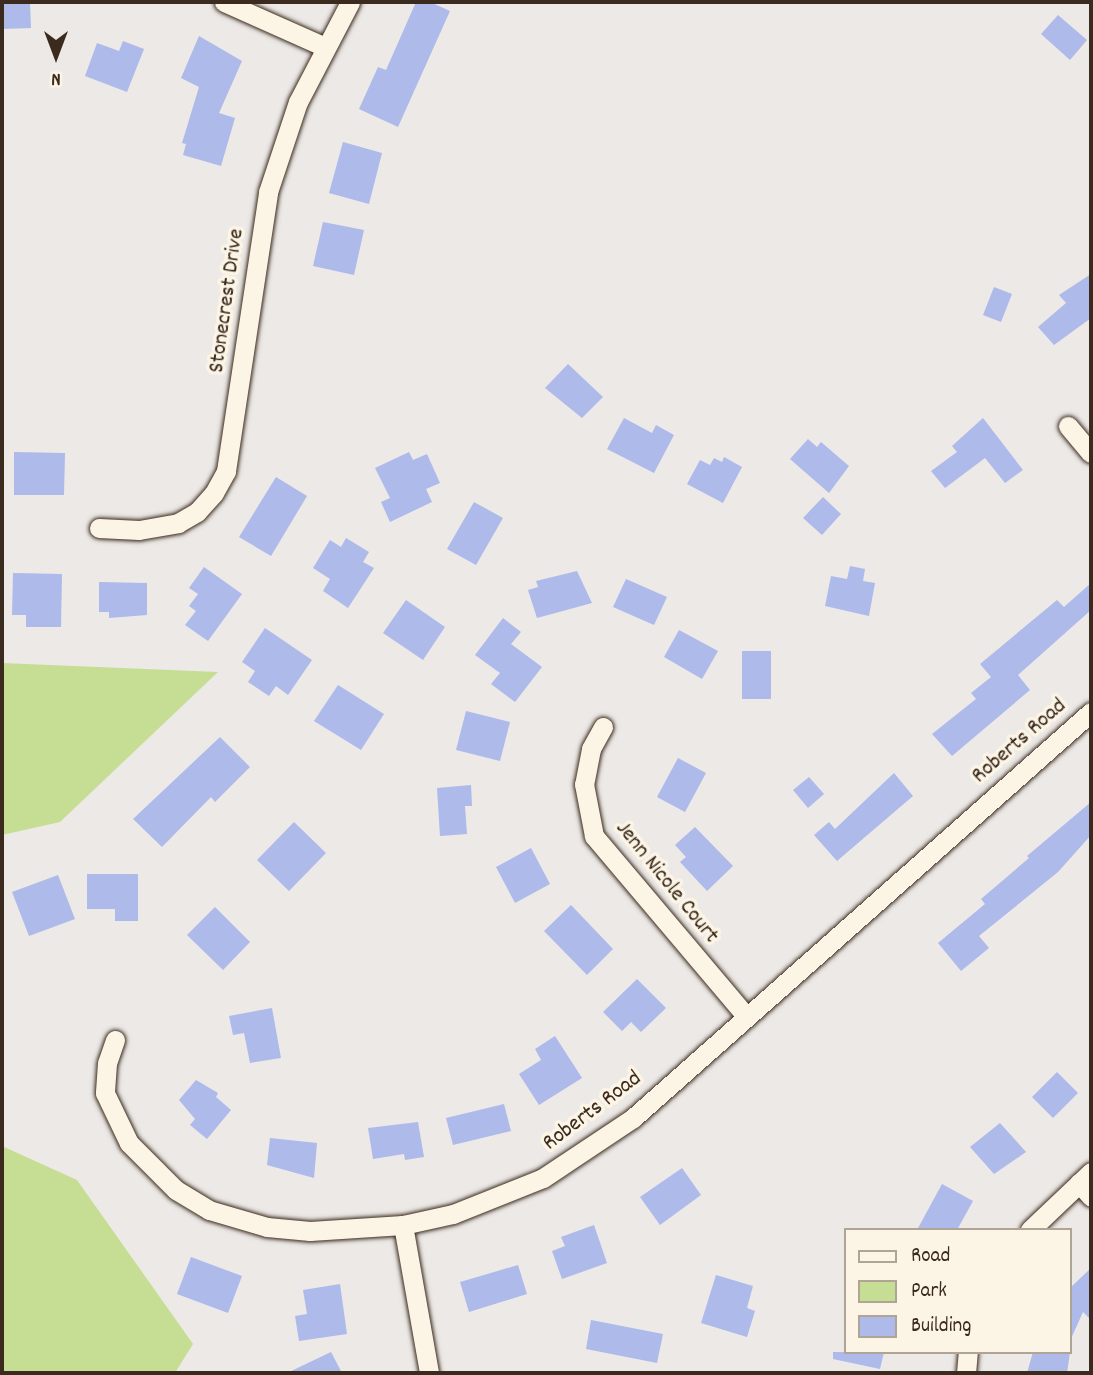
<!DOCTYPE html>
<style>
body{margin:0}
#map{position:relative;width:1093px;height:1375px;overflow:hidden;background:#ece9e6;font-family:Dekko,sans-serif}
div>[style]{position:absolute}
.green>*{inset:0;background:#c6de94}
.building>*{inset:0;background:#adbaea}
.roads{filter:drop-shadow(0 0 2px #3b2a1e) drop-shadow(0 0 2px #3b2a1e)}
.minor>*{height:19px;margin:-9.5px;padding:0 9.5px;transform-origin:9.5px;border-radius:9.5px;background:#fcf5e5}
span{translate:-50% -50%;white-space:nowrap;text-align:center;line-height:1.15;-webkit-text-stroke:7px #fcf5e5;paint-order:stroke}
.street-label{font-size:23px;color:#3b2a1e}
.frame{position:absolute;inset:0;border:4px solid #3b2a1e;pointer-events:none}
.legend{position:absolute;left:844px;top:1228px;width:228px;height:126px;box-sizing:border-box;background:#fcf5e5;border:2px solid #afa495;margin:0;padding:9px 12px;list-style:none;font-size:21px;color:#3b2a1e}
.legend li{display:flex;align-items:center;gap:14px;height:35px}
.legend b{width:35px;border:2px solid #afa495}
.north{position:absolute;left:21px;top:21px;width:70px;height:70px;-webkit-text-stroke:5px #fcf5e5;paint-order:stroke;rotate:180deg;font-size:19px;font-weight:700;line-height:28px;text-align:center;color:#3b2a1e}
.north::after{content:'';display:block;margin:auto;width:24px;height:32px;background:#3b2a1e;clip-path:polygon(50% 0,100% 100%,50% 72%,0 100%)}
</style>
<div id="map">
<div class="green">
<i style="clip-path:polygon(2px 663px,218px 672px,60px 822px,2px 835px)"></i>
<i style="clip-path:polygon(2px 1146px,77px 1180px,193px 1344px,175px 1373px,2px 1373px)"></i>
</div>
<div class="building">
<i style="clip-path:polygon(2px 2px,30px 2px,31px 28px,2px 29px)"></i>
<i style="clip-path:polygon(416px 2px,430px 2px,450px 11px,398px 127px,359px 109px,378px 67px,386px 70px)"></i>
<i style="clip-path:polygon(1058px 15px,1087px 40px,1070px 60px,1041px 34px)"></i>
<i style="clip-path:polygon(199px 36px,242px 61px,219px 113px,235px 118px,221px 166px,183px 155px,186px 144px,182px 143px,199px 87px,181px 78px)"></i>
<i style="clip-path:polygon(123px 41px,144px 49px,127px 92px,85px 76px,97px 43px,119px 51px)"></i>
<i style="clip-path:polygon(343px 142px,382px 153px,369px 204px,329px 193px)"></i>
<i style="clip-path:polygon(323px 222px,364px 230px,354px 275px,313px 266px)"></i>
<i style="clip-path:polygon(1091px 274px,1091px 318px,1054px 345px,1038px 327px,1066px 303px,1059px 295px)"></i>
<i style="clip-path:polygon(994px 287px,1012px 294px,1001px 322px,983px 315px)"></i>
<i style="clip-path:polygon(568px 364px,603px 397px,582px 418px,545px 388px)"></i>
<i style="clip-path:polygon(624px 418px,652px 433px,656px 425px,674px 435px,654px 473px,607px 449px)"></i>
<i style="clip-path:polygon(983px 418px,1023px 470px,1005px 483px,985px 458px,945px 488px,931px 471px,957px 452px,952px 446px)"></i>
<i style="clip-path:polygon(808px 439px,817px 447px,821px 442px,849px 466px,829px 493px,790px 459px)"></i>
<i style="clip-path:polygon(14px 452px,65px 453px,64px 495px,14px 495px)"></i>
<i style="clip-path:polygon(409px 452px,413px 460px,427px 454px,440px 483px,426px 489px,432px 502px,390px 522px,381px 502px,390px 498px,375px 468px)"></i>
<i style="clip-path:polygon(724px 457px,742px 467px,723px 503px,687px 484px,700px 460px,710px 465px,714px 458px,722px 462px)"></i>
<i style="clip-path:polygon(276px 477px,307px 496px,271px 556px,239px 537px)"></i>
<i style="clip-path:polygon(823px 497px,841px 514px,822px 535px,803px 518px)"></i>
<i style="clip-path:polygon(474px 502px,503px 518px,476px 565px,447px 549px)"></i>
<i style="clip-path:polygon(346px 538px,369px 552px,363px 562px,374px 568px,348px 608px,323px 591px,330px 579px,313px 568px,330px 540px,341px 547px)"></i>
<i style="clip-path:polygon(850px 566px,865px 569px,863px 581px,875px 583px,869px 616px,825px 606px,831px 576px,847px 579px)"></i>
<i style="clip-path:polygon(204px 567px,242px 594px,208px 641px,185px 625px,196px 611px,189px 606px,198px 594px,189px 588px)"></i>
<i style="clip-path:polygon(577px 571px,592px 603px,537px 618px,528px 590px,538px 587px,536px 581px)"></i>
<i style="clip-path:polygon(13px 573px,62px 574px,61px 627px,26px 627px,26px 615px,12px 615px)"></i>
<i style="clip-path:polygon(626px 579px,667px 597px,654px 625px,613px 607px)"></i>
<i style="clip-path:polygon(99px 582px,147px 583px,147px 615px,109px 618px,109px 612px,99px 612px)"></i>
<i style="clip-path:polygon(1091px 583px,1091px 610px,1018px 675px,1030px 690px,952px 756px,932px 734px,976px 699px,971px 693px,991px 677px,980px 664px,1057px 600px,1064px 607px)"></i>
<i style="clip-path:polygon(406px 600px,445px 627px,423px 660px,383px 633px)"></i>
<i style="clip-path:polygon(503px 618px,521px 632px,511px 644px,542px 667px,515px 702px,491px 684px,500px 673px,475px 655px)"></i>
<i style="clip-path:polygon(265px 628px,312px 660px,288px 695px,276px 686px,269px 696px,248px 682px,255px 671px,242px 662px)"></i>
<i style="clip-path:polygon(679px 630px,718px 651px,702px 679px,664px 657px)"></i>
<i style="clip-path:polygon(742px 651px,771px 651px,771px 699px,742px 699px)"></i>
<i style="clip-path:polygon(338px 685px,384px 714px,361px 750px,314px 721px)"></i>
<i style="clip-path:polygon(466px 711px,510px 722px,500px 761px,456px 750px)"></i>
<i style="clip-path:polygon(220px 737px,250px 767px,215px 802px,211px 797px,162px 847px,133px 819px)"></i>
<i style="clip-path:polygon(678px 758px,706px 773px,685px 812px,657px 797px)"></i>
<i style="clip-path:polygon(894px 773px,913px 796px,837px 861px,814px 835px,829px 822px,835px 829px)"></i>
<i style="clip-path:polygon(809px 777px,824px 794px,808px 808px,793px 790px)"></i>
<i style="clip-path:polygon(471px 785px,472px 806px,465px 806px,467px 834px,440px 836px,437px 788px)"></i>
<i style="clip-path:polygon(1091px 802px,1091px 835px,1058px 872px,979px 936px,989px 948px,961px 971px,938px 943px,985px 904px,981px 899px,1029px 858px,1027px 856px)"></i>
<i style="clip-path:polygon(294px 822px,326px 853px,289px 891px,257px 860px)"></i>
<i style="clip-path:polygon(695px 827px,733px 866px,707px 891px,680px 862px,686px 857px,675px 845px)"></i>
<i style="clip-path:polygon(531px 848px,550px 884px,515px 903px,496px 867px)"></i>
<i style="clip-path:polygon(87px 874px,138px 874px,138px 921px,115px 921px,115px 909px,87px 909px)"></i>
<i style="clip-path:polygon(58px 875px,75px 919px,29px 936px,12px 892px)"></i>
<i style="clip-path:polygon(571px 905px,613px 949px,587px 975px,544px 931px)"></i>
<i style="clip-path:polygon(215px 907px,250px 942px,223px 970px,187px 935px)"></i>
<i style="clip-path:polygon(637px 979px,666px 1008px,641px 1032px,631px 1022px,622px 1031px,603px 1012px)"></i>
<i style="clip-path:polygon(272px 1008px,281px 1058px,250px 1063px,244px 1033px,233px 1035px,229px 1016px)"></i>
<i style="clip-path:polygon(555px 1036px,582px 1078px,539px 1105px,519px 1074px,541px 1060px,535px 1049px)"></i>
<i style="clip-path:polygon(1057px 1072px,1078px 1093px,1053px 1118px,1032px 1097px)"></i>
<i style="clip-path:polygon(196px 1080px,218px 1093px,216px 1097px,231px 1110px,207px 1139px,190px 1125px,195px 1119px,179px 1100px)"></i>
<i style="clip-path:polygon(504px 1104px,511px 1131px,453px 1145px,446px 1118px)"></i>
<i style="clip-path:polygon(418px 1122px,424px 1157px,405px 1160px,404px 1154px,373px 1159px,368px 1128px)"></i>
<i style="clip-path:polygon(1000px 1123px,1026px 1152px,994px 1174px,970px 1147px)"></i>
<i style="clip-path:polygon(270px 1138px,317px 1143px,314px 1178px,267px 1165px)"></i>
<i style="clip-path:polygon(682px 1168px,701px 1195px,660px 1225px,640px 1197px)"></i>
<i style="clip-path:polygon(942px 1184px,973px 1201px,957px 1230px,917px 1230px)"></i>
<i style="clip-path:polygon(594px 1225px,607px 1263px,562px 1279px,552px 1251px,565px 1246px,561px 1237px)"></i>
<i style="clip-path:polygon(191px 1257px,242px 1276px,228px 1313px,177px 1294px)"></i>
<i style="clip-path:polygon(518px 1265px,527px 1294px,469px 1312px,460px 1282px)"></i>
<i style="clip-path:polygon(1091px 1268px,1091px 1320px,1083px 1312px,1070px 1341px,1070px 1288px)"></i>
<i style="clip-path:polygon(716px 1275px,753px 1286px,747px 1308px,755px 1311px,747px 1337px,701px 1323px)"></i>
<i style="clip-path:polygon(340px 1284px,347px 1334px,299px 1341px,295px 1316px,307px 1314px,303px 1290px)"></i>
<i style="clip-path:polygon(591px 1320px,663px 1334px,657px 1363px,586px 1349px)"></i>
<i style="clip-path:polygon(331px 1352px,342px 1373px,287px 1373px)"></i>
<i style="clip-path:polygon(833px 1352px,884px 1352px,880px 1369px,833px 1359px)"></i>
<i style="clip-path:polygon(1033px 1352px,1070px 1352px,1067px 1373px,1027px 1373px)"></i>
</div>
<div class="roads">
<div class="minor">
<i style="left:224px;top:2px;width:111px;rotate:24deg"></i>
<i style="left:1068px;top:426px;width:35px;rotate:50deg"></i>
<i style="left:99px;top:528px;width:40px;rotate:2.9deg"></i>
<i style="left:139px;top:530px;width:40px;rotate:-10deg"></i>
<i style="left:178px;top:523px;width:22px;rotate:-30deg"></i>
<i style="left:197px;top:512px;width:25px;rotate:-48deg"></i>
<i style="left:214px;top:493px;width:25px;rotate:-61deg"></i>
<i style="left:226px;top:471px;width:282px;rotate:-81.4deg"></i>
<i style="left:268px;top:192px;width:95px;rotate:-71.6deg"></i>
<i style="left:298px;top:102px;width:113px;rotate:-62.5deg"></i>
<i style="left:603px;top:727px;width:25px;rotate:119deg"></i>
<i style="left:591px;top:749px;width:36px;rotate:101deg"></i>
<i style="left:584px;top:784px;width:53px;rotate:79.1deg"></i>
<i style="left:594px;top:836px;width:236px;rotate:49.8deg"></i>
<i style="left:115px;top:1040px;width:24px;rotate:109deg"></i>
<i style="left:107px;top:1063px;width:30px;rotate:94deg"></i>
<i style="left:105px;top:1093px;width:55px;rotate:64.4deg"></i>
<i style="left:129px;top:1143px;width:66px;rotate:45deg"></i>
<i style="left:176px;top:1190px;width:39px;rotate:31deg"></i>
<i style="left:209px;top:1210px;width:60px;rotate:16.3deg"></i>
<i style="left:267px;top:1227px;width:43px;rotate:5.3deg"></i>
<i style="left:310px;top:1231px;width:93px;rotate:-3.7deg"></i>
<i style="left:403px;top:1225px;width:51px;rotate:-12.4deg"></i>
<i style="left:453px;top:1214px;width:97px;rotate:-21.8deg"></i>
<i style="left:543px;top:1178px;width:108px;rotate:-33.7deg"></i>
<i style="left:633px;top:1118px;width:612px;rotate:-41.56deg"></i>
<i style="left:1079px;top:1183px;width:18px;rotate:49deg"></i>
<i style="left:403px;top:1225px;width:150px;rotate:80deg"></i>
<i style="left:1030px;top:1230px;width:84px;rotate:-43.6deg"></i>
<i style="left:966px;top:1373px;width:21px;rotate:-85deg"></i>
</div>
</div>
<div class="street-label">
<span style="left:228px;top:301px;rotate:-82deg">Stonecrest Drive</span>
<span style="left:1020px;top:742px;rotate:-41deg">Roberts Road</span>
<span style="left:666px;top:883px;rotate:51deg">Jenn Nicole Court</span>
<span style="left:593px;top:1112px;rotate:-37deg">Roberts Road</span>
</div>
<div class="frame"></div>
<ul class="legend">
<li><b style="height:9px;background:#fcf5e5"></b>Road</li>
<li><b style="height:19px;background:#c6de94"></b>Park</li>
<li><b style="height:19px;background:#adbaea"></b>Building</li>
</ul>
<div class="north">N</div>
</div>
